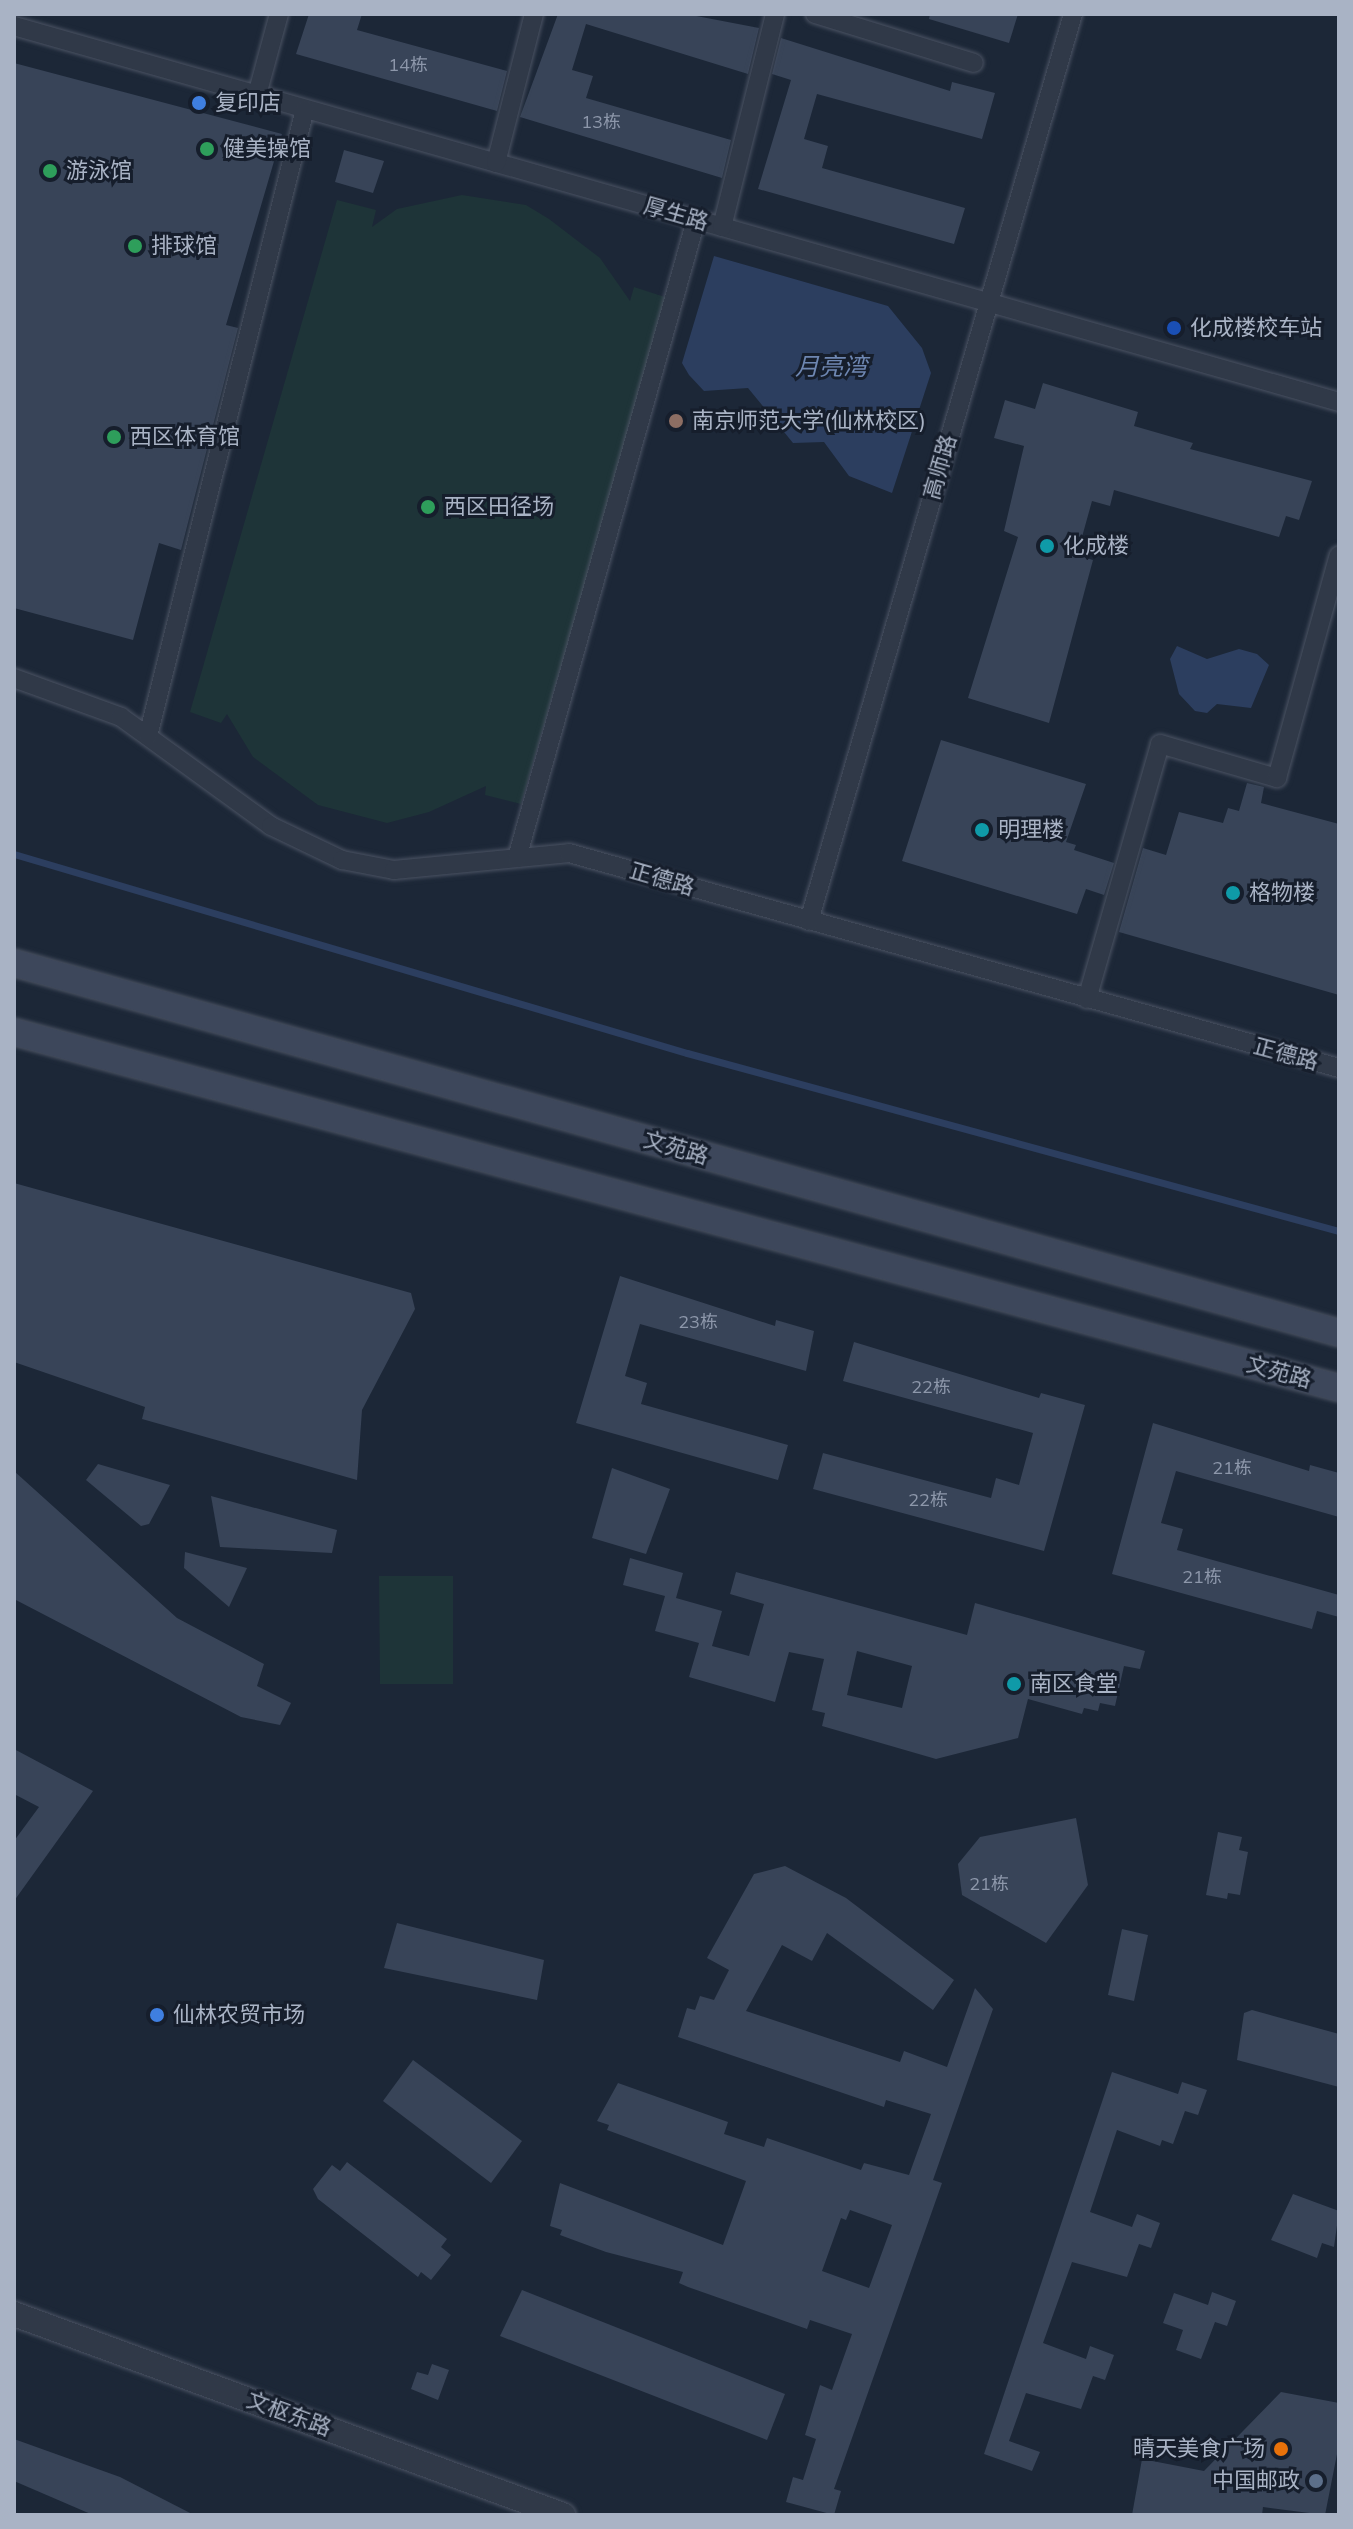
<!DOCTYPE html>
<meta charset="utf-8">
<style>
body{margin:0}
#map{position:relative;width:1353px;height:2529px;overflow:hidden;background:#1c2737;font-family:Mulish,"Noto Sans SC",sans-serif}
div>[style]{position:absolute}
.green>*{inset:0;background:#1e3438}
.water>*{inset:0;background:#2c3e5f}
.stream>*{height:7px;margin:-3.5px;padding:0 3.5px;transform-origin:3.5px;border-radius:3.5px;background:#2c3e5f}
.building>*{inset:0;background:#384458}
.roads{filter:drop-shadow(0 0 2px #4b5363) drop-shadow(0 0 2px #4b5363)}
.minor>*{height:18px;margin:-9px;padding:0 9px;transform-origin:9px;border-radius:9px;background:#303948}
.tertiary>*{height:24px;margin:-12px;padding:0 12px;transform-origin:12px;border-radius:12px;background:#303948}
.secondary>*{height:26px;margin:-13px;padding:0 13px;transform-origin:13px;border-radius:13px;background:#3d475b}
.dots>*{width:22px;height:22px;translate:-50% -50%;box-sizing:border-box;border:4px solid #161e2c;border-radius:50%}
span{translate:-50% -50%;white-space:nowrap;text-align:center;line-height:1.15;-webkit-text-stroke:6px #161e2c;paint-order:stroke}
.number-label{font-size:18px;color:#8d97aa}
.number-label span{-webkit-text-stroke-width:0}
.poi-label{font-size:22px;color:#a9b3c5}
.left{translate:0 -50%;text-align:left}
.right{translate:-100% -50%;text-align:right}
.street-label{font-size:22px;color:#a9b3c5}
.water-label{font-size:24px;color:#6e87b2;font-style:italic}
.frame{position:absolute;inset:0;border:16px solid #a9b3c5;pointer-events:none}
</style>
<div id="map">
<div class="green">
<i style="clip-path:polygon(462px 195px,526px 205px,549px 219px,600px 258px,630px 301px,634px 287px,668px 298px,521px 804px,485px 795px,486px 786px,429px 812px,387px 823px,318px 805px,253px 757px,227px 714px,221px 723px,190px 712px,337px 200px,376px 210px,372px 227px,397px 209px)"></i>
<i style="clip-path:polygon(379px 1576px,453px 1576px,453px 1684px,380px 1684px)"></i>
</div>
<div class="water">
<i style="clip-path:polygon(714px 256px,888px 306px,922px 348px,931px 373px,892px 493px,849px 476px,824px 442px,793px 443px,748px 388px,704px 391px,689px 375px,682px 363px)"></i>
<i style="clip-path:polygon(1177px 646px,1207px 659px,1239px 649px,1257px 654px,1269px 665px,1251px 708px,1217px 704px,1207px 713px,1195px 711px,1179px 694px,1170px 659px)"></i>
</div>
<div class="stream">
<i style="left:14px;top:854px;width:702px;rotate:16.47deg"></i>
<i style="left:687px;top:1053px;width:676px;rotate:15.27deg"></i>
</div>
<div class="building">
<i style="clip-path:polygon(309px 14px,362px 14px,357px 30px,507px 71px,497px 111px,296px 54px)"></i>
<i style="clip-path:polygon(558px 14px,686px 14px,759px 28px,748px 74px,586px 24px,572px 70px,593px 76px,586px 98px,731px 140px,722px 178px,520px 117px)"></i>
<i style="clip-path:polygon(930px 14px,1018px 14px,1009px 43px,929px 19px)"></i>
<i style="clip-path:polygon(781px 38px,950px 91px,952px 82px,995px 93px,982px 139px,817px 94px,804px 139px,828px 146px,822px 168px,965px 208px,954px 244px,758px 189px,791px 80px,772px 74px)"></i>
<i style="clip-path:polygon(14px 63px,282px 134px,226px 325px,238px 328px,181px 550px,159px 543px,133px 640px,14px 608px)"></i>
<i style="clip-path:polygon(344px 150px,384px 161px,373px 193px,335px 182px)"></i>
<i style="clip-path:polygon(1043px 383px,1138px 412px,1134px 426px,1193px 443px,1190px 449px,1312px 481px,1299px 520px,1286px 516px,1279px 537px,1114px 490px,1110px 506px,1092px 501px,1077px 555px,1093px 560px,1049px 723px,968px 698px,1018px 537px,1004px 531px,1024px 446px,994px 438px,1005px 400px,1035px 409px)"></i>
<i style="clip-path:polygon(941px 740px,1086px 784px,1066px 842px,1076px 845px,1074px 850px,1114px 863px,1104px 895px,1086px 889px,1077px 914px,902px 861px)"></i>
<i style="clip-path:polygon(1247px 783px,1264px 787px,1261px 803px,1339px 824px,1339px 995px,1119px 932px,1143px 848px,1166px 855px,1179px 812px,1223px 823px,1228px 808px,1239px 811px)"></i>
<i style="clip-path:polygon(14px 1183px,411px 1293px,415px 1309px,362px 1410px,357px 1480px,142px 1419px,145px 1407px,14px 1362px)"></i>
<i style="clip-path:polygon(620px 1276px,775px 1326px,776px 1320px,814px 1331px,806px 1371px,640px 1324px,625px 1376px,647px 1383px,641px 1404px,788px 1445px,778px 1480px,576px 1423px)"></i>
<i style="clip-path:polygon(854px 1342px,1039px 1398px,1041px 1393px,1085px 1405px,1044px 1551px,813px 1489px,823px 1453px,991px 1498px,996px 1478px,1019px 1485px,1033px 1433px,843px 1381px)"></i>
<i style="clip-path:polygon(1153px 1423px,1309px 1471px,1310px 1465px,1339px 1473px,1339px 1517px,1176px 1471px,1161px 1523px,1183px 1529px,1177px 1550px,1339px 1595px,1339px 1617px,1317px 1611px,1312px 1629px,1112px 1574px)"></i>
<i style="clip-path:polygon(98px 1464px,170px 1485px,149px 1524px,141px 1526px,86px 1480px)"></i>
<i style="clip-path:polygon(612px 1468px,670px 1489px,646px 1554px,592px 1538px)"></i>
<i style="clip-path:polygon(14px 1471px,177px 1618px,264px 1664px,257px 1686px,291px 1703px,280px 1725px,241px 1717px,14px 1599px)"></i>
<i style="clip-path:polygon(211px 1496px,337px 1530px,332px 1553px,220px 1547px)"></i>
<i style="clip-path:polygon(185px 1552px,247px 1568px,229px 1607px,184px 1568px)"></i>
<i style="clip-path:polygon(evenodd,630px 1558px,683px 1573px,676px 1598px,722px 1611px,712px 1646px,749px 1656px,764px 1604px,730px 1594px,736px 1572px,967px 1635px,975px 1603px,1145px 1651px,1140px 1669px,1124px 1666px,1115px 1706px,1100px 1703px,1098px 1711px,1084px 1708px,1082px 1714px,1028px 1699px,1018px 1738px,936px 1759px,822px 1726px,825px 1713px,812px 1710px,824px 1659px,789px 1652px,775px 1702px,689px 1677px,699px 1643px,655px 1631px,665px 1596px,623px 1585px,630px 1558px,857px 1651px,912px 1666px,902px 1708px,847px 1695px,857px 1651px)"></i>
<i style="clip-path:polygon(14px 1749px,93px 1791px,14px 1901px,14px 1841px,39px 1807px,14px 1794px)"></i>
<i style="clip-path:polygon(1076px 1818px,1088px 1885px,1046px 1943px,962px 1895px,958px 1864px,980px 1837px)"></i>
<i style="clip-path:polygon(1218px 1832px,1242px 1837px,1239px 1850px,1248px 1852px,1240px 1895px,1228px 1893px,1227px 1899px,1206px 1895px)"></i>
<i style="clip-path:polygon(evenodd,785px 1866px,846px 1898px,954px 1980px,933px 2010px,827px 1933px,812px 1961px,782px 1945px,746px 2011px,900px 2062px,904px 2051px,947px 2067px,975px 1988px,993px 2009px,933px 2180px,942px 2183px,834px 2489px,841px 2491px,834px 2515px,786px 2502px,793px 2477px,803px 2480px,816px 2439px,805px 2435px,820px 2385px,832px 2390px,852px 2334px,810px 2320px,807px 2329px,688px 2287px,679px 2283px,683px 2272px,606px 2252px,560px 2235px,562px 2230px,550px 2226px,560px 2183px,723px 2245px,746px 2181px,607px 2130px,609px 2125px,597px 2121px,618px 2083px,728px 2122px,724px 2134px,764px 2147px,767px 2138px,861px 2170px,864px 2163px,909px 2175px,931px 2114px,886px 2100px,884px 2107px,678px 2037px,687px 2008px,695px 2010px,700px 1996px,714px 2000px,729px 1970px,707px 1958px,754px 1874px,785px 1866px,850px 2210px,892px 2225px,869px 2288px,822px 2271px,841px 2218px,846px 2220px,850px 2210px)"></i>
<i style="clip-path:polygon(397px 1923px,544px 1960px,537px 2000px,384px 1968px)"></i>
<i style="clip-path:polygon(1122px 1929px,1148px 1935px,1134px 2001px,1108px 1995px)"></i>
<i style="clip-path:polygon(1252px 2010px,1339px 2034px,1339px 2087px,1237px 2060px,1244px 2013px)"></i>
<i style="clip-path:polygon(413px 2060px,522px 2141px,491px 2183px,383px 2101px)"></i>
<i style="clip-path:polygon(1112px 2072px,1178px 2094px,1182px 2082px,1207px 2090px,1198px 2115px,1185px 2111px,1173px 2144px,1162px 2140px,1160px 2146px,1117px 2130px,1090px 2212px,1132px 2227px,1137px 2214px,1160px 2223px,1151px 2248px,1139px 2244px,1127px 2277px,1072px 2262px,1043px 2343px,1086px 2359px,1090px 2346px,1114px 2355px,1105px 2380px,1093px 2376px,1081px 2409px,1026px 2393px,1009px 2441px,1040px 2452px,1032px 2471px,984px 2454px)"></i>
<i style="clip-path:polygon(347px 2162px,447px 2239px,441px 2247px,451px 2255px,431px 2280px,421px 2272px,418px 2277px,318px 2199px,313px 2189px,332px 2165px,340px 2171px)"></i>
<i style="clip-path:polygon(1293px 2194px,1339px 2211px,1334px 2247px,1322px 2243px,1317px 2258px,1271px 2240px)"></i>
<i style="clip-path:polygon(522px 2290px,785px 2394px,767px 2440px,500px 2336px)"></i>
<i style="clip-path:polygon(1212px 2292px,1236px 2301px,1227px 2326px,1215px 2322px,1201px 2359px,1176px 2350px,1183px 2330px,1163px 2323px,1174px 2293px,1208px 2305px)"></i>
<i style="clip-path:polygon(432px 2364px,449px 2370px,438px 2400px,411px 2389px,417px 2372px,428px 2375px)"></i>
<i style="clip-path:polygon(1281px 2392px,1339px 2403px,1339px 2444px,1325px 2515px,1263px 2507px,1262px 2515px,1132px 2515px,1142px 2459px,1204px 2471px)"></i>
<i style="clip-path:polygon(14px 2439px,120px 2477px,194px 2515px,93px 2515px,14px 2481px)"></i>
</div>
<div class="roads">
<div class="minor">
<i style="left:815px;top:14px;width:166px;rotate:17.1deg"></i>
<i style="left:14px;top:26px;width:1377px;rotate:15.84deg"></i>
<i style="left:257px;top:95px;width:84px;rotate:-74.8deg"></i>
<i style="left:496px;top:163px;width:154px;rotate:-75.7deg"></i>
<i style="left:722px;top:227px;width:219px;rotate:-76deg"></i>
<i style="left:14px;top:678px;width:114px;rotate:20deg"></i>
<i style="left:121px;top:717px;width:185px;rotate:36deg"></i>
<i style="left:271px;top:826px;width:79px;rotate:25.6deg"></i>
<i style="left:342px;top:860px;width:53px;rotate:10.9deg"></i>
<i style="left:394px;top:870px;width:176px;rotate:-5.5deg"></i>
<i style="left:569px;top:853px;width:799px;rotate:15.6deg"></i>
<i style="left:148px;top:736px;width:646px;rotate:-75.94deg"></i>
<i style="left:517px;top:858px;width:663px;rotate:-74.33deg"></i>
<i style="left:809px;top:921px;width:945px;rotate:-73.77deg"></i>
<i style="left:1087px;top:999px;width:265px;rotate:-74deg"></i>
<i style="left:1160px;top:744px;width:122px;rotate:16.2deg"></i>
<i style="left:1277px;top:778px;width:231px;rotate:-74.5deg"></i>
</div>
<div class="tertiary">
<i style="left:14px;top:2314px;width:585px;rotate:20.11deg"></i>
</div>
<div class="secondary">
<i style="left:14px;top:963px;width:1376px;rotate:15.6deg"></i>
<i style="left:14px;top:1032px;width:1372px;rotate:15.04deg"></i>
</div>
</div>
<div class="dots">
<i style="left:199px;top:103px;background:#3f7fe0"></i>
<i style="left:207px;top:149px;background:#2e9e5b"></i>
<i style="left:50px;top:171px;background:#2e9e5b"></i>
<i style="left:135px;top:246px;background:#2e9e5b"></i>
<i style="left:1174px;top:328px;background:#1a4fb4"></i>
<i style="left:676px;top:421px;background:#8d6e63"></i>
<i style="left:114px;top:437px;background:#2e9e5b"></i>
<i style="left:428px;top:507px;background:#2e9e5b"></i>
<i style="left:1047px;top:546px;background:#0f9aa8"></i>
<i style="left:982px;top:830px;background:#0f9aa8"></i>
<i style="left:1233px;top:893px;background:#0f9aa8"></i>
<i style="left:1014px;top:1684px;background:#0f9aa8"></i>
<i style="left:157px;top:2015px;background:#3f7fe0"></i>
<i style="left:1281px;top:2449px;background:#e8710a"></i>
<i style="left:1316px;top:2481px;background:#5c6f8a"></i>
</div>
<div class="number-label">
<span style="left:408px;top:65px">14栋</span>
<span style="left:601px;top:122px">13栋</span>
<span style="left:698px;top:1322px">23栋</span>
<span style="left:931px;top:1387px">22栋</span>
<span style="left:1232px;top:1468px">21栋</span>
<span style="left:928px;top:1500px">22栋</span>
<span style="left:1202px;top:1577px">21栋</span>
<span style="left:989px;top:1884px">21栋</span>
</div>
<div class="poi-label">
<span class="left" style="left:215px;top:103px">复印店</span>
<span class="left" style="left:223px;top:149px">健美操馆</span>
<span class="left" style="left:66px;top:171px">游泳馆</span>
<span class="left" style="left:151px;top:246px">排球馆</span>
<span class="left" style="left:1190px;top:328px">化成楼校车站</span>
<span class="left" style="left:692px;top:421px">南京师范大学(仙林校区)</span>
<span class="left" style="left:130px;top:437px">西区体育馆</span>
<span class="left" style="left:444px;top:507px">西区田径场</span>
<span class="left" style="left:1063px;top:546px">化成楼</span>
<span class="left" style="left:998px;top:830px">明理楼</span>
<span class="left" style="left:1249px;top:893px">格物楼</span>
<span class="left" style="left:1030px;top:1684px">南区食堂</span>
<span class="left" style="left:173px;top:2015px">仙林农贸市场</span>
<span class="right" style="left:1265px;top:2449px">晴天美食广场</span>
<span class="right" style="left:1300px;top:2481px">中国邮政</span>
</div>
<div class="street-label">
<span style="left:676px;top:214px;rotate:16deg">厚生路</span>
<span style="left:940px;top:467px;rotate:-74deg">高师路</span>
<span style="left:662px;top:879px;rotate:16deg">正德路</span>
<span style="left:1286px;top:1054px;rotate:15deg">正德路</span>
<span style="left:676px;top:1148px;rotate:16deg">文苑路</span>
<span style="left:1279px;top:1372px;rotate:15deg">文苑路</span>
<span style="left:289px;top:2414px;rotate:20deg">文枢东路</span>
</div>
<div class="water-label">
<span style="left:831px;top:367px">月亮湾</span>
</div>
<div class="frame"></div>
</div>
